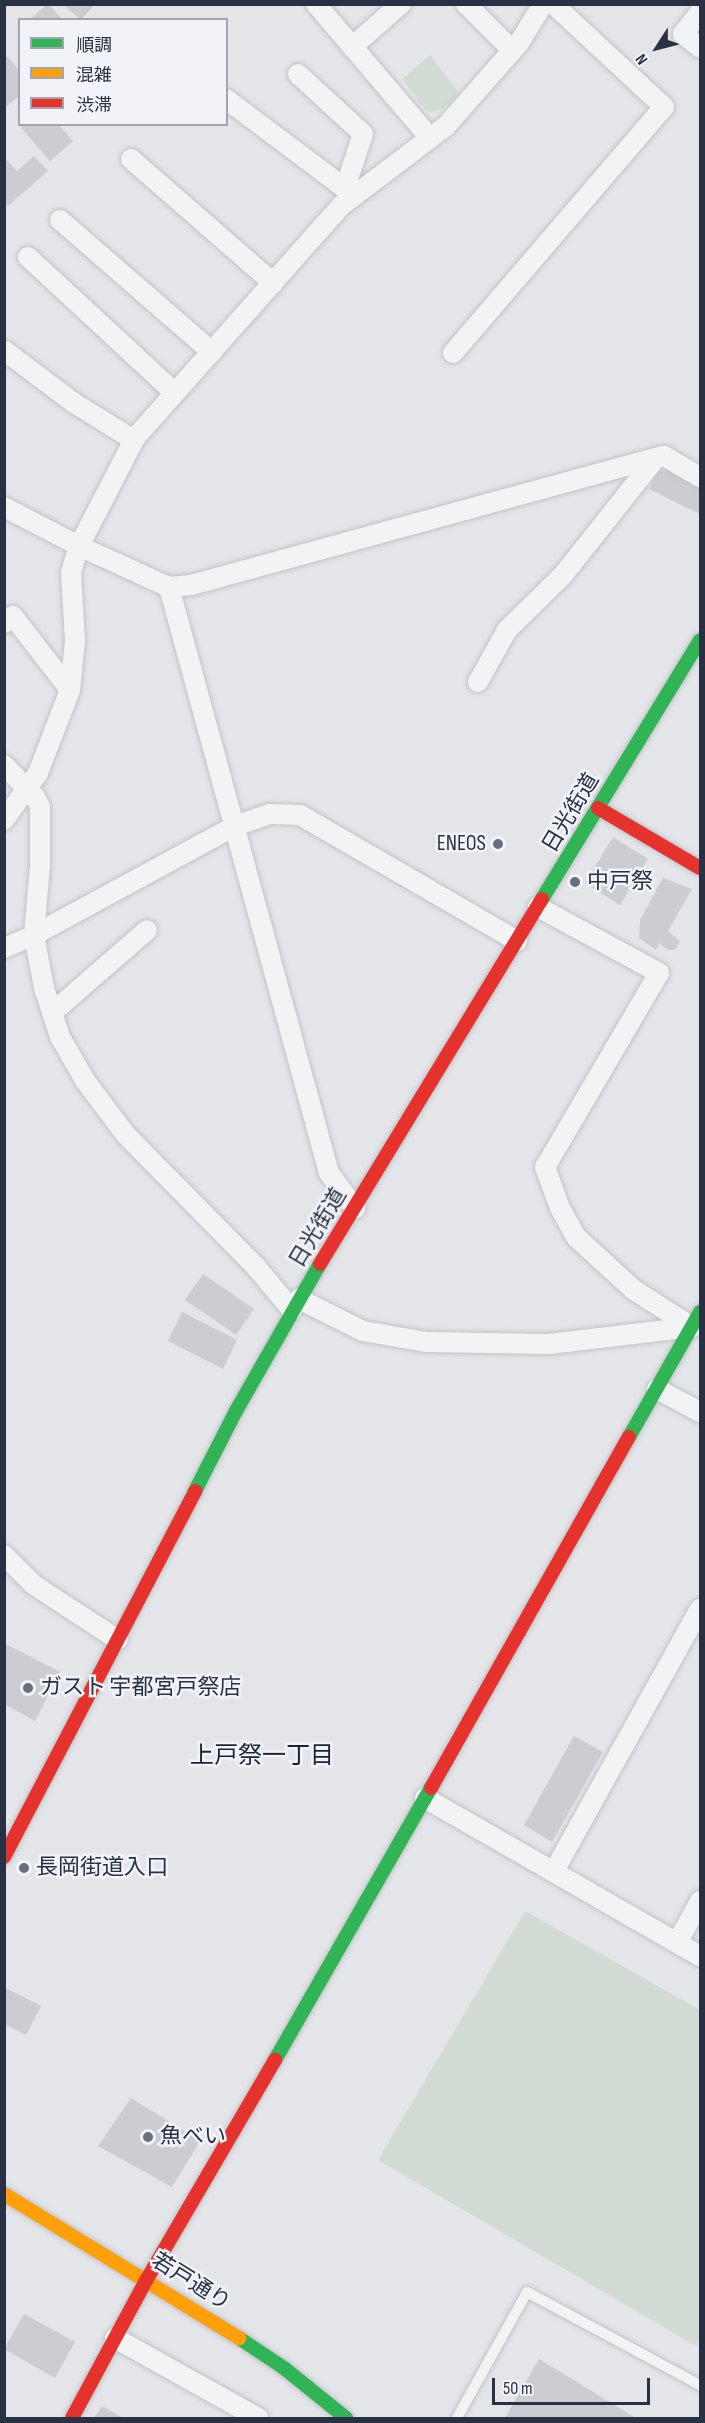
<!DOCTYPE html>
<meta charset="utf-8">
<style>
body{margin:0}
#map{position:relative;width:705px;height:2423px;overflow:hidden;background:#e3e5e9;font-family:"Sofia Sans Condensed","Noto Sans JP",sans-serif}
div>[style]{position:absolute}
.green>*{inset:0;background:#d3dcd4}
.building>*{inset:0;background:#cbcdd1}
.roads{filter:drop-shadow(0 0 2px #c1c3c7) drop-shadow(0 0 2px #c1c3c7)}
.lane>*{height:10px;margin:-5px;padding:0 5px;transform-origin:5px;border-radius:5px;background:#f2f3f5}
.street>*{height:20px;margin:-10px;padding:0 10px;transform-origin:10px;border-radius:10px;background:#f2f3f5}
.fast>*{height:14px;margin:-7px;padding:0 7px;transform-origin:7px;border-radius:7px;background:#30b455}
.slow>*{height:14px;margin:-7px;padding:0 7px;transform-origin:7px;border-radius:7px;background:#ff9f0a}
.jam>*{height:14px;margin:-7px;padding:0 7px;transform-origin:7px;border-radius:7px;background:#e5322d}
.dots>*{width:16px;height:16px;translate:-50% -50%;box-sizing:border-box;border:3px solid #f1f3f8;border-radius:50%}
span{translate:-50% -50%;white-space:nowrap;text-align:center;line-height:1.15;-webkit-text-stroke:5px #f1f3f8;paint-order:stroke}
.street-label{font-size:22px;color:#283143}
.poi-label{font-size:22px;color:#283143}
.right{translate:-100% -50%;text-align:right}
.left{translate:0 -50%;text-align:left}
.neighbourhood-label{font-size:24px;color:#1b2234}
.frame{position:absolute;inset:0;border:6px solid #283143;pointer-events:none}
.legend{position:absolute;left:18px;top:18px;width:210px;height:108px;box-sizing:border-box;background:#f1f3f8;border:2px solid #a1a5b0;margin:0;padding:8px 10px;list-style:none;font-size:18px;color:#283143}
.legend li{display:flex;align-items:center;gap:12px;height:30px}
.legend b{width:30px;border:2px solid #a1a5b0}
.north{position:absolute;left:627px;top:18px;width:60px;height:60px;-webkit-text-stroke:4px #f1f3f8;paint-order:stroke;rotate:234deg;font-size:16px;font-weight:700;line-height:24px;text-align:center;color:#283143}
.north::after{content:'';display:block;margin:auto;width:21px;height:27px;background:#283143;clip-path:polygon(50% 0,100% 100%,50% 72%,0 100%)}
.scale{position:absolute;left:492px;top:2378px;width:158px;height:27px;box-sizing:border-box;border:3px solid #283143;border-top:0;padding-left:8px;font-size:18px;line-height:21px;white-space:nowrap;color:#283143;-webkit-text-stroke:4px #f1f3f8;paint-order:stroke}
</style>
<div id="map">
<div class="green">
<i style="clip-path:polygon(430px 55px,459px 93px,443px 109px,428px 113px,402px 79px)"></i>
<i style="clip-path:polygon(525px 1911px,700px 2010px,700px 2339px,696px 2346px,378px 2160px)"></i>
</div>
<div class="building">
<i style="clip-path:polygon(48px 4px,63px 20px,29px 20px)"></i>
<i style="clip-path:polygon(62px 4px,95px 4px,81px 20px)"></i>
<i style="clip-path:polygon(4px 53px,20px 71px,20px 96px,4px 108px)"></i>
<i style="clip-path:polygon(18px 124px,58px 124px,73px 141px,50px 161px)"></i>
<i style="clip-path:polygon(34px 156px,48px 171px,8px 206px,4px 202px,4px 157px,17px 171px)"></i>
<i style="clip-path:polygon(667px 467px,700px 485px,700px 514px,649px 489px,659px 469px,665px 472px)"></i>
<i style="clip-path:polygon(613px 837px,648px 859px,620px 905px,585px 883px)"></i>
<i style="clip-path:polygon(663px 878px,692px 889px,668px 931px,680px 941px,675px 950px,668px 950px,659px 943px,656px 950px,639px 938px,640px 920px)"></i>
<i style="clip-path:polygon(203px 1274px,254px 1309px,236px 1335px,185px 1300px)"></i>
<i style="clip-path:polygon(182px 1312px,237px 1340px,223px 1369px,168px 1341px)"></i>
<i style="clip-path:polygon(4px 1643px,60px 1672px,35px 1721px,4px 1704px)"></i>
<i style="clip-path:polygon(574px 1736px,603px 1752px,552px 1842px,524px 1825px)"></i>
<i style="clip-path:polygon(4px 1987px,41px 2006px,26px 2035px,4px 2024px)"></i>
<i style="clip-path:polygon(131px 2098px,200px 2141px,172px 2187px,98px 2146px)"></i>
<i style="clip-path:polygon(24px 2314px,75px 2342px,55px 2378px,4px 2349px)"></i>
<i style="clip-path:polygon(539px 2359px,636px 2418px,505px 2418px)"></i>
<i style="clip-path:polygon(102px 2406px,123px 2418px,94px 2418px)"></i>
</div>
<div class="roads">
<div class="lane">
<i style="left:457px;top:2418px;width:144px;rotate:-60.9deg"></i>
<i style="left:527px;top:2292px;width:196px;rotate:28.3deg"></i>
</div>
<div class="street">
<i style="left:316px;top:4px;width:176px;rotate:49.6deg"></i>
<i style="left:466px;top:4px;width:65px;rotate:45deg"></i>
<i style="left:700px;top:12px;width:28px;rotate:128deg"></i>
<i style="left:683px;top:34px;width:22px;rotate:39deg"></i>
<i style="left:352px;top:47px;width:65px;rotate:-41.3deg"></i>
<i style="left:298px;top:74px;width:88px;rotate:42.7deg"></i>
<i style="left:363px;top:134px;width:57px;rotate:108.4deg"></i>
<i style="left:226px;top:99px;width:161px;rotate:36.9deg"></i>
<i style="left:131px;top:159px;width:189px;rotate:41.1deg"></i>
<i style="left:60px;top:220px;width:201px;rotate:41deg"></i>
<i style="left:28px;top:257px;width:200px;rotate:42.8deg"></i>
<i style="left:5px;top:351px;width:86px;rotate:37deg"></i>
<i style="left:74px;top:403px;width:70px;rotate:31.7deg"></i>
<i style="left:453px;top:353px;width:324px;rotate:-49.4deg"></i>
<i style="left:664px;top:107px;width:151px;rotate:-137.1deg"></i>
<i style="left:4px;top:507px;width:85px;rotate:27.5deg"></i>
<i style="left:79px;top:546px;width:99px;rotate:24.5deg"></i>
<i style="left:169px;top:587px;width:607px;rotate:74.73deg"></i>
<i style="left:329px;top:1173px;width:44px;rotate:53.4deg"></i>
<i style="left:169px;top:587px;width:22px;rotate:-5deg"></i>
<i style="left:191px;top:585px;width:490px;rotate:-15.3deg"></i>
<i style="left:664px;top:456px;width:42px;rotate:30.3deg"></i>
<i style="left:4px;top:623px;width:11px;rotate:-38deg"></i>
<i style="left:13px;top:616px;width:93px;rotate:52.4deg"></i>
<i style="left:478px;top:682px;width:60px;rotate:-60.9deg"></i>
<i style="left:507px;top:630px;width:78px;rotate:-44.5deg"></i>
<i style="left:563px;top:575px;width:148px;rotate:-51.6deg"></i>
<i style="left:4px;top:765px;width:45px;rotate:45.9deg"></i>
<i style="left:35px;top:797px;width:11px;rotate:63deg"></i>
<i style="left:40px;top:807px;width:59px;rotate:90deg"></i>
<i style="left:40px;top:866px;width:69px;rotate:95deg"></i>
<i style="left:34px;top:935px;width:54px;rotate:79.3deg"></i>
<i style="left:44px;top:988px;width:52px;rotate:71.9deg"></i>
<i style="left:60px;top:1037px;width:52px;rotate:60deg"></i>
<i style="left:86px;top:1082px;width:66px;rotate:53deg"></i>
<i style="left:126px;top:1135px;width:185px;rotate:45.4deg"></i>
<i style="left:256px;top:1267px;width:56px;rotate:50.1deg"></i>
<i style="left:4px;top:820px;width:58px;rotate:-54.1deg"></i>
<i style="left:38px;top:773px;width:89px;rotate:-68.9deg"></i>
<i style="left:70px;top:690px;width:49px;rotate:-84.2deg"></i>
<i style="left:75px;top:641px;width:69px;rotate:-93.3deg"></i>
<i style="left:71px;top:572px;width:27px;rotate:-73deg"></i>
<i style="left:79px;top:546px;width:122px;rotate:-62.6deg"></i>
<i style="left:135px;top:438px;width:312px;rotate:-48.4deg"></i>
<i style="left:342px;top:205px;width:131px;rotate:-37.2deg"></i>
<i style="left:446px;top:126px;width:111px;rotate:-48.7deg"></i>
<i style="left:519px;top:43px;width:46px;rotate:-58.4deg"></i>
<i style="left:538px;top:907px;width:138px;rotate:28.6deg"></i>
<i style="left:659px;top:973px;width:225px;rotate:120.4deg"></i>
<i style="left:545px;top:1167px;width:44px;rotate:69.9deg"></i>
<i style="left:560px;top:1208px;width:33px;rotate:61deg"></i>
<i style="left:576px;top:1237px;width:79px;rotate:42.4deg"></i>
<i style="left:634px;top:1290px;width:69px;rotate:32.5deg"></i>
<i style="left:4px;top:948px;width:33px;rotate:-23deg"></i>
<i style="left:34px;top:935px;width:229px;rotate:-28.5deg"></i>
<i style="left:235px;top:826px;width:36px;rotate:-19deg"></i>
<i style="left:269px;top:814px;width:31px;rotate:2deg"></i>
<i style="left:300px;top:815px;width:251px;rotate:30.1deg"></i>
<i style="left:52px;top:1013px;width:126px;rotate:-41.1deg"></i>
<i style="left:299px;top:1299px;width:72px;rotate:26.6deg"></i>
<i style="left:363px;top:1331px;width:65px;rotate:9.8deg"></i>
<i style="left:427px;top:1342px;width:122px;rotate:0.9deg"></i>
<i style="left:549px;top:1344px;width:144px;rotate:-6.8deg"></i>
<i style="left:657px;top:1389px;width:49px;rotate:28.1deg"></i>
<i style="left:4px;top:1555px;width:42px;rotate:45deg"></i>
<i style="left:34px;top:1585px;width:100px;rotate:33.2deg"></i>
<i style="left:425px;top:1798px;width:317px;rotate:29.9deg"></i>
<i style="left:554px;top:1871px;width:300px;rotate:-60.9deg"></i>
<i style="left:677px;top:1943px;width:48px;rotate:-61.3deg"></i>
<i style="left:115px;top:2338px;width:164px;rotate:29.2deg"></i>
</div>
<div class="fast">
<i style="left:542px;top:899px;width:303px;rotate:-58.6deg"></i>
<i style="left:629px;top:1437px;width:144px;rotate:-60.4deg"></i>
<i style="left:195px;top:1491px;width:90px;rotate:-62.9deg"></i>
<i style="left:236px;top:1411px;width:169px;rotate:-60.3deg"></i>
<i style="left:275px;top:2060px;width:314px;rotate:-60.2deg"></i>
<i style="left:239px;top:2338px;width:54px;rotate:33.7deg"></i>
<i style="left:284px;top:2368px;width:80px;rotate:38.9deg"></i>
</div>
<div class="slow">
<i style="left:4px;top:2194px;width:276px;rotate:31.5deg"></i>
</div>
<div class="jam">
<i style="left:598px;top:808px;width:118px;rotate:30.5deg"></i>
<i style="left:320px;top:1264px;width:427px;rotate:-58.7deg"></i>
<i style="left:431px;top:1788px;width:403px;rotate:-60.6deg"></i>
<i style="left:4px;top:1857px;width:413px;rotate:-62.4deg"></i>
<i style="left:72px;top:2418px;width:158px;rotate:-61.7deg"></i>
<i style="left:147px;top:2279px;width:254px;rotate:-59.7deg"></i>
</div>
</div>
<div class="dots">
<i style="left:498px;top:844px;background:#69707d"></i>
<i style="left:575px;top:882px;background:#69707d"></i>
<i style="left:28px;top:1688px;background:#69707d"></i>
<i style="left:24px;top:1868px;background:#69707d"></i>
<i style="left:148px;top:2137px;background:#69707d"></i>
</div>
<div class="street-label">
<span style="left:571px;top:813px;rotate:-59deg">日光街道</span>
<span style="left:318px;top:1228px;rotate:-59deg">日光街道</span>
<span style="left:191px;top:2282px;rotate:32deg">若戸通り</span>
</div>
<div class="poi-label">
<span class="right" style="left:486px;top:844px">ENEOS</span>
<span class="left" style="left:587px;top:882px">中戸祭</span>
<span class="left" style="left:40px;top:1688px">ガスト 宇都宮戸祭店</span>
<span class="left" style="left:36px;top:1868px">長岡街道入口</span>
<span class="left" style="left:160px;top:2137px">魚べい</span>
</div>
<div class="neighbourhood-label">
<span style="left:262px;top:1756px">上戸祭一丁目</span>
</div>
<div class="frame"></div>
<ul class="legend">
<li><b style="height:8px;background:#30b455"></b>順調</li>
<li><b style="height:8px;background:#ff9f0a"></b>混雑</li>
<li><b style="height:8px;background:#e5322d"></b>渋滞</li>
</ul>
<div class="north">N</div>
<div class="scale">50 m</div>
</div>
